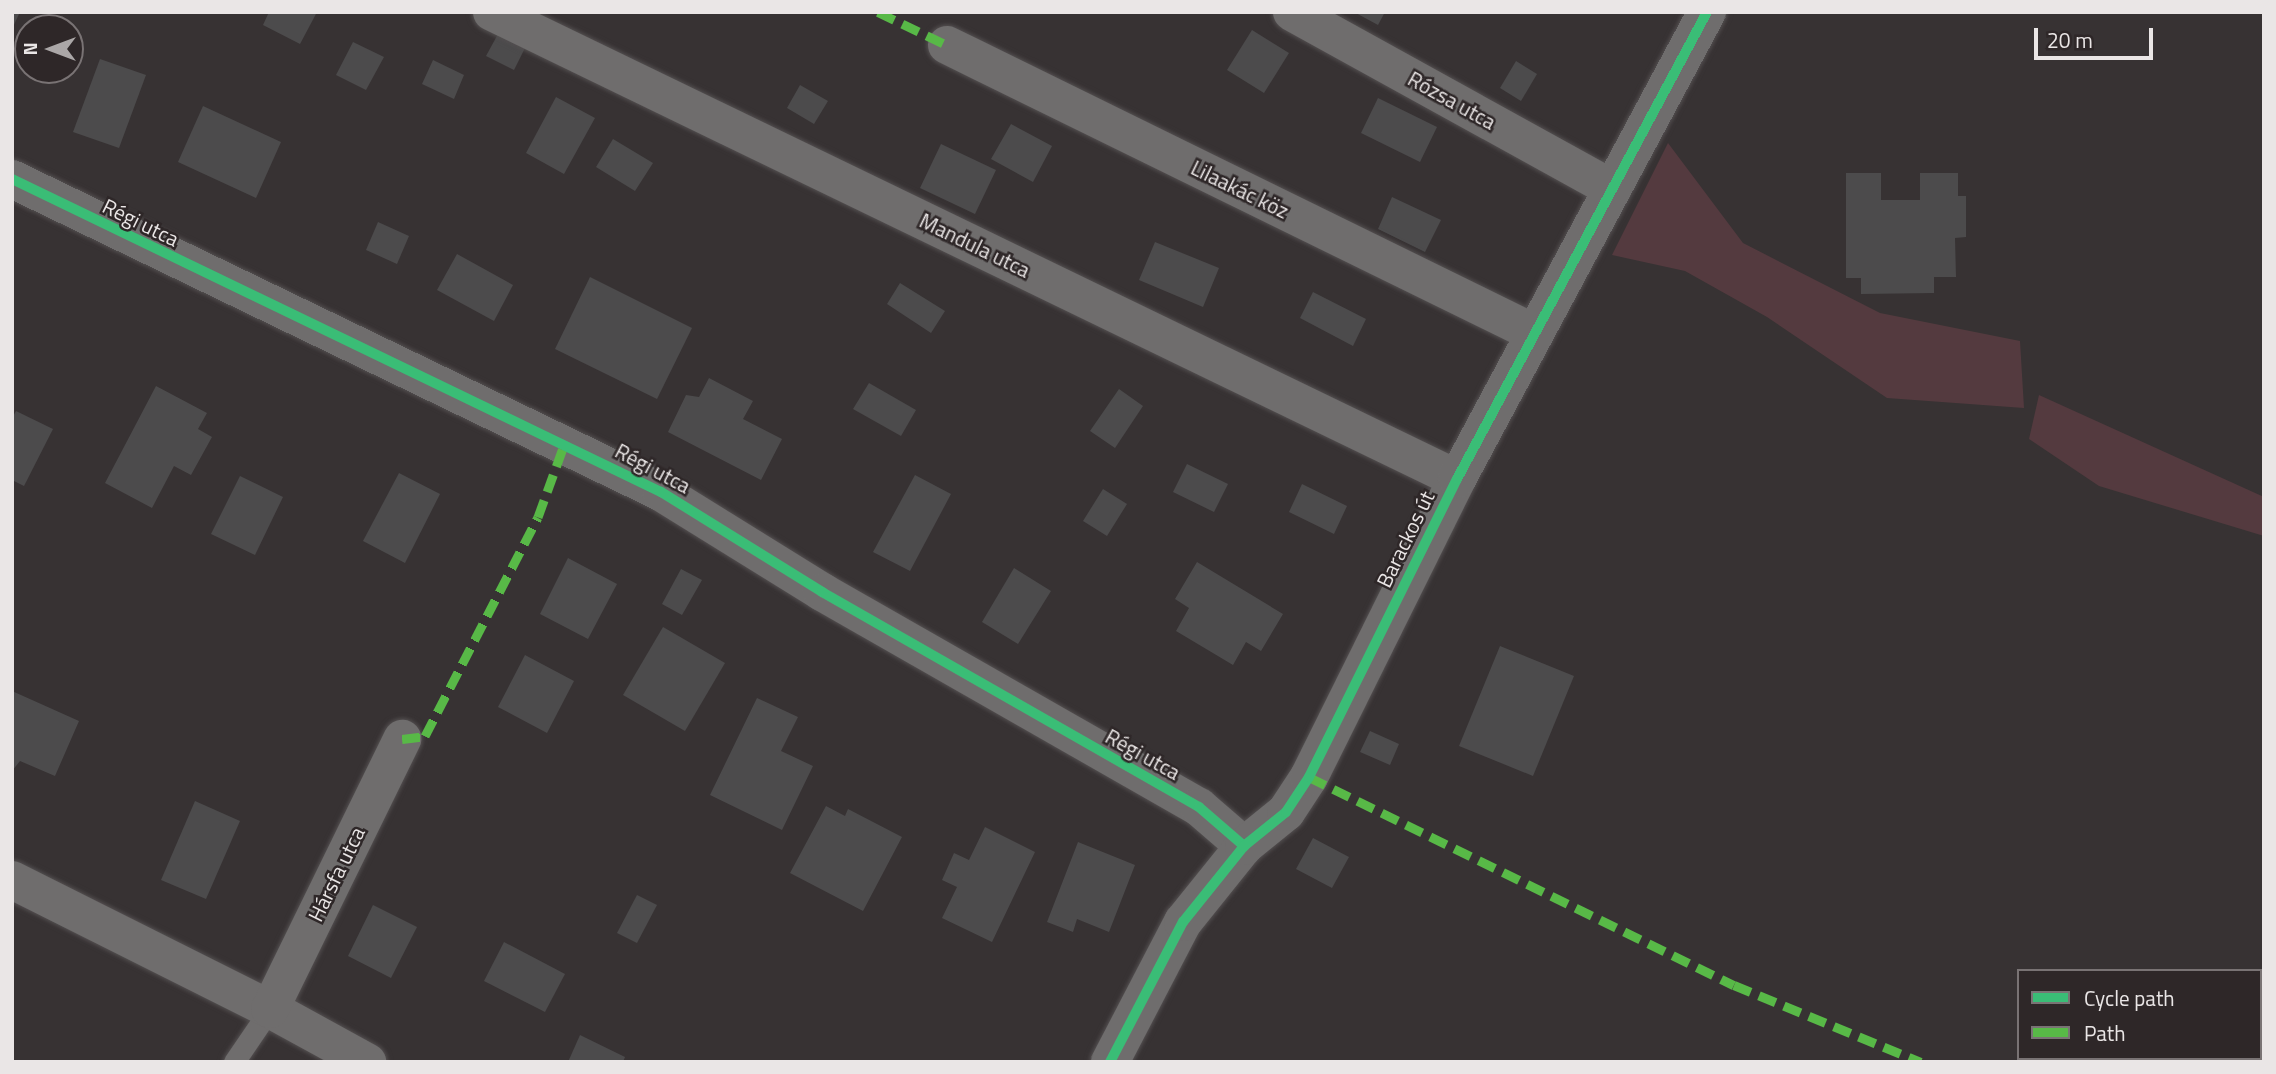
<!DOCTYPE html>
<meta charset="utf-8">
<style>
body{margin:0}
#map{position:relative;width:2276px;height:1074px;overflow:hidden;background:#373233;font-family:"Titillium Web",sans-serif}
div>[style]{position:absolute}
.green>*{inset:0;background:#543a3f}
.building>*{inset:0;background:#4c4b4c}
.roads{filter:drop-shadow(0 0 2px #534f50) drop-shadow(0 0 2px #534f50)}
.lane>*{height:21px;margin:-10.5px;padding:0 10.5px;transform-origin:10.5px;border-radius:10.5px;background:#6f6d6d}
.street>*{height:38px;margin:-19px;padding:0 19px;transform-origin:19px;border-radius:19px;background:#6f6d6d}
.quiet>*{height:9px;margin-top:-4.5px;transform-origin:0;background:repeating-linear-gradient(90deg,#58b947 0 18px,transparent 0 27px)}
.cycleway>*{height:10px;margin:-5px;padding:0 5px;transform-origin:5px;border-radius:5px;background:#3abd76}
span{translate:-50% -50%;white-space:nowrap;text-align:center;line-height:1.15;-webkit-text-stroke:5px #2e2728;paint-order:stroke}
.street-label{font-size:21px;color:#eae6e6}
.frame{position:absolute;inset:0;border:14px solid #eae6e6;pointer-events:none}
.legend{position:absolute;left:2017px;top:969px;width:245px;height:91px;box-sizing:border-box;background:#2e2728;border:2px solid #797374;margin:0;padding:9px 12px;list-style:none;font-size:21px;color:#eae6e6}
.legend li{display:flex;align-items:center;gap:14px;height:35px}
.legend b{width:35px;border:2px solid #797374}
.north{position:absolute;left:14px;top:14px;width:70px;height:70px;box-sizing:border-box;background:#2e2728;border:2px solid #797374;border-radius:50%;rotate:270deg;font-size:19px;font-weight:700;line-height:28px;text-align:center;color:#eae6e6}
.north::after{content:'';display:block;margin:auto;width:24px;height:32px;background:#aba7a7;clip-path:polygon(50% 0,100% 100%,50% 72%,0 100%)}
.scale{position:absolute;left:2034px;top:28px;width:119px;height:32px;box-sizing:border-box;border:4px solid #eae6e6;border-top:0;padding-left:9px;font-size:21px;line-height:24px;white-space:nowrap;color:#eae6e6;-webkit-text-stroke:5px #2e2728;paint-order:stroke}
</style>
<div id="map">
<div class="green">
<i style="clip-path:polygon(1668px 143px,1743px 243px,1880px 313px,2020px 341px,2024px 408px,1887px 398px,1767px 317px,1685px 271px,1612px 255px)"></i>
<i style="clip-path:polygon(2039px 395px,2264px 497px,2264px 536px,2099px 486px,2029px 439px)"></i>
</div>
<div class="building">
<i style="clip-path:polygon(12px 12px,20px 12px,12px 29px)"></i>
<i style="clip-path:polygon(269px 12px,317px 12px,300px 44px,263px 25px)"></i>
<i style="clip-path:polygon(1354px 12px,1385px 12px,1378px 25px)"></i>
<i style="clip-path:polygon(1252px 30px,1289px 53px,1264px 93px,1227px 70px)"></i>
<i style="clip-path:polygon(498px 34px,525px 48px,514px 70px,486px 56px)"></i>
<i style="clip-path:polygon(353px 42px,384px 57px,366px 90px,336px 75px)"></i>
<i style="clip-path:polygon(100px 59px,146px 75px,119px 148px,73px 132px)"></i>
<i style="clip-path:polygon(433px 60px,464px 75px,454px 99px,422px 84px)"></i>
<i style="clip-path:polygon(1516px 61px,1537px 74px,1521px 101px,1500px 88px)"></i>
<i style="clip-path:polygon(800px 85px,828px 101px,814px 124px,787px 108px)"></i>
<i style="clip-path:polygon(556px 97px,595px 118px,564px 174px,526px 153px)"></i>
<i style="clip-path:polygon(1378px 98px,1437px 127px,1420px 162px,1361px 133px)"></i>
<i style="clip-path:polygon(203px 106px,281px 142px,256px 198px,178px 162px)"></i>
<i style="clip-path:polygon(1011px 124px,1052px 146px,1033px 182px,991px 159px)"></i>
<i style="clip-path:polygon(613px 139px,653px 163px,635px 191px,596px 167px)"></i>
<i style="clip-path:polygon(941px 144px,996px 170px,975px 214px,920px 188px)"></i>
<i style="clip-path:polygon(1846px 173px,1881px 173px,1881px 200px,1920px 200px,1920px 173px,1958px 173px,1958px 196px,1966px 196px,1966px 237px,1955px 238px,1956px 277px,1934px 277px,1934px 293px,1861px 294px,1861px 278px,1846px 278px)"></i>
<i style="clip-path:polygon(1392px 197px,1441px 220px,1425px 252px,1378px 229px)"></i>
<i style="clip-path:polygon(378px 222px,409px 236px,397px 264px,366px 250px)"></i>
<i style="clip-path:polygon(1155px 242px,1219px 268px,1203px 307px,1139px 280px)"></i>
<i style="clip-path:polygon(457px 254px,513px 285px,494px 321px,437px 290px)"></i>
<i style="clip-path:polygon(590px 277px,692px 328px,657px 399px,555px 349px)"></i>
<i style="clip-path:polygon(900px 283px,945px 311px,931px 333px,887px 304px)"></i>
<i style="clip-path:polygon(1313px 292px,1366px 319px,1353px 346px,1300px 318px)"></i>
<i style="clip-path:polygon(709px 378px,753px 401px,743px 419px,782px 439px,761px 480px,668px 432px,686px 395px,699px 397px)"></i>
<i style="clip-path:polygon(869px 383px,916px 410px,901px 436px,853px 409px)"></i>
<i style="clip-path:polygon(156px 386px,207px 413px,198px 429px,212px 437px,191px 475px,174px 466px,152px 508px,105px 483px)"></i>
<i style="clip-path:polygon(1119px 389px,1143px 406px,1115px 448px,1090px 431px)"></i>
<i style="clip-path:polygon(16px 411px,53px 429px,24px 486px,12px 480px,12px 418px)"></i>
<i style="clip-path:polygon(1187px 464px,1228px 484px,1214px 512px,1173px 492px)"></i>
<i style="clip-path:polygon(399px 473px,440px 494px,405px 563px,363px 541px)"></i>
<i style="clip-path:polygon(915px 475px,951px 494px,910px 571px,873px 552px)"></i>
<i style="clip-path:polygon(240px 476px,283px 497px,255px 555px,211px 534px)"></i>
<i style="clip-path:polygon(1302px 484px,1347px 506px,1334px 534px,1289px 512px)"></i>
<i style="clip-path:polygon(1103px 489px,1127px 504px,1107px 536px,1083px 521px)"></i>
<i style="clip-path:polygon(568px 558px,617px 584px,588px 639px,540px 614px)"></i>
<i style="clip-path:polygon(1197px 562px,1283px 614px,1261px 651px,1246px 642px,1233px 665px,1176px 631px,1189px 608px,1175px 599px)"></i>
<i style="clip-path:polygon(1014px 568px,1051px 591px,1018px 644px,982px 622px)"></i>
<i style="clip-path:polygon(681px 569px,702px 580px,682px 615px,662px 604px)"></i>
<i style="clip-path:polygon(663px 627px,725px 663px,685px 731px,623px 695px)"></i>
<i style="clip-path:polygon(1500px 646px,1574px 676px,1533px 776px,1459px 746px)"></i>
<i style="clip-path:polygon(525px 655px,574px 681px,547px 733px,498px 707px)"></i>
<i style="clip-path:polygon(12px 691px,79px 721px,55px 776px,20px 761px,12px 771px)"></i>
<i style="clip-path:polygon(757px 698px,798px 717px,781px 751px,813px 766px,782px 830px,710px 795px)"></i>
<i style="clip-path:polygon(1370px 731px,1399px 744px,1390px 765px,1360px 752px)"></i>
<i style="clip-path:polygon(195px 801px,240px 821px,206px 899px,161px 880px)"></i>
<i style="clip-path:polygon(826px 806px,845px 816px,848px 809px,902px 837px,863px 911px,790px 873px)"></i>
<i style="clip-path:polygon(985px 827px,1035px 852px,992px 942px,942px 918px,957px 887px,942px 880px,954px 853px,969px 860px)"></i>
<i style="clip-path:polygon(1313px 838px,1349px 857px,1332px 888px,1296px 869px)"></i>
<i style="clip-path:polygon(1078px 842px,1135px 865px,1109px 932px,1077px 919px,1073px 932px,1047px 922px)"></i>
<i style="clip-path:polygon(637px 895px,657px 905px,637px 943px,617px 933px)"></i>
<i style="clip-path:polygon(373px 905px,417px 927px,391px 978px,348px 956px)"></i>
<i style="clip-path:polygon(504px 942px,565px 974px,545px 1012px,484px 981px)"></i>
<i style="clip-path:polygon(580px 1035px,625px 1057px,623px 1062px,568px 1062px)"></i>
</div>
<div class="roads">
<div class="lane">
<i style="left:234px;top:1062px;width:64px;rotate:-55.8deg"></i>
</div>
<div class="street">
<i style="left:492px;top:12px;width:1072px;rotate:25.82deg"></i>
<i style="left:1292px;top:12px;width:366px;rotate:28.9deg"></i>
<i style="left:947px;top:45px;width:654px;rotate:26.13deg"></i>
<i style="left:12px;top:179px;width:721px;rotate:25.75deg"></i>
<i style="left:661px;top:492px;width:190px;rotate:31.8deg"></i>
<i style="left:822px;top:592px;width:434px;rotate:29.7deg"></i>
<i style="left:1199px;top:807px;width:60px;rotate:40.9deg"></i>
<i style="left:12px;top:880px;width:288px;rotate:26.6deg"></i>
<i style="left:270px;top:1009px;width:111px;rotate:28.7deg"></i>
<i style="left:270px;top:1009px;width:301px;rotate:-63.9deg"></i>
<i style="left:1110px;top:1062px;width:158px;rotate:-62.5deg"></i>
<i style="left:1183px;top:922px;width:97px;rotate:-51.2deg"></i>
<i style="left:1244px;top:846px;width:54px;rotate:-39deg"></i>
<i style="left:1286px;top:812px;width:42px;rotate:-56.7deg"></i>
<i style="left:1309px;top:777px;width:333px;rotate:-63.6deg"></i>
<i style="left:1457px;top:479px;width:530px;rotate:-61.84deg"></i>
</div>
</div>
<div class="quiet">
<i style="left:878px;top:12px;width:76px;rotate:25.6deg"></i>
<i style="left:402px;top:739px;width:23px;rotate:-7deg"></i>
<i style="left:425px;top:736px;width:246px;rotate:-62.7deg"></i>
<i style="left:538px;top:517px;width:77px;rotate:-70.1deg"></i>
<i style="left:1309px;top:777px;width:473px;rotate:26.1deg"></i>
<i style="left:1734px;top:985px;width:202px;rotate:22.4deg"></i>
</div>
<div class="cycleway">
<i style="left:12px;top:179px;width:721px;rotate:25.75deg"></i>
<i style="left:661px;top:492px;width:190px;rotate:31.8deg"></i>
<i style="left:822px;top:592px;width:434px;rotate:29.7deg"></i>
<i style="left:1199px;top:807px;width:60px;rotate:40.9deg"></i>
<i style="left:1110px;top:1062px;width:158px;rotate:-62.5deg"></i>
<i style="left:1183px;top:922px;width:97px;rotate:-51.2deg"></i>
<i style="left:1244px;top:846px;width:54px;rotate:-39deg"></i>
<i style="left:1286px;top:812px;width:42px;rotate:-56.7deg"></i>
<i style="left:1309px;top:777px;width:333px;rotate:-63.6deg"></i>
<i style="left:1457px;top:479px;width:530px;rotate:-61.84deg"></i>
</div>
<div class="street-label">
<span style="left:1452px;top:100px;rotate:29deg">Rózsa utca</span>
<span style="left:1240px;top:189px;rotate:26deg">Lilaakác köz</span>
<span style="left:141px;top:222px;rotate:26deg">Régi utca</span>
<span style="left:975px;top:245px;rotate:26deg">Mandula utca</span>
<span style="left:653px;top:468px;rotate:28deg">Régi utca</span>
<span style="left:1405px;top:539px;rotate:-64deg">Barackos út</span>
<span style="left:1143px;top:754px;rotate:29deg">Régi utca</span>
<span style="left:336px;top:874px;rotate:-64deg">Hársfa utca</span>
</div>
<div class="frame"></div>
<ul class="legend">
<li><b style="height:9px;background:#3abd76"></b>Cycle path</li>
<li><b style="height:9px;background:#58b947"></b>Path</li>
</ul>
<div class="north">N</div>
<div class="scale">20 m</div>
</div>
